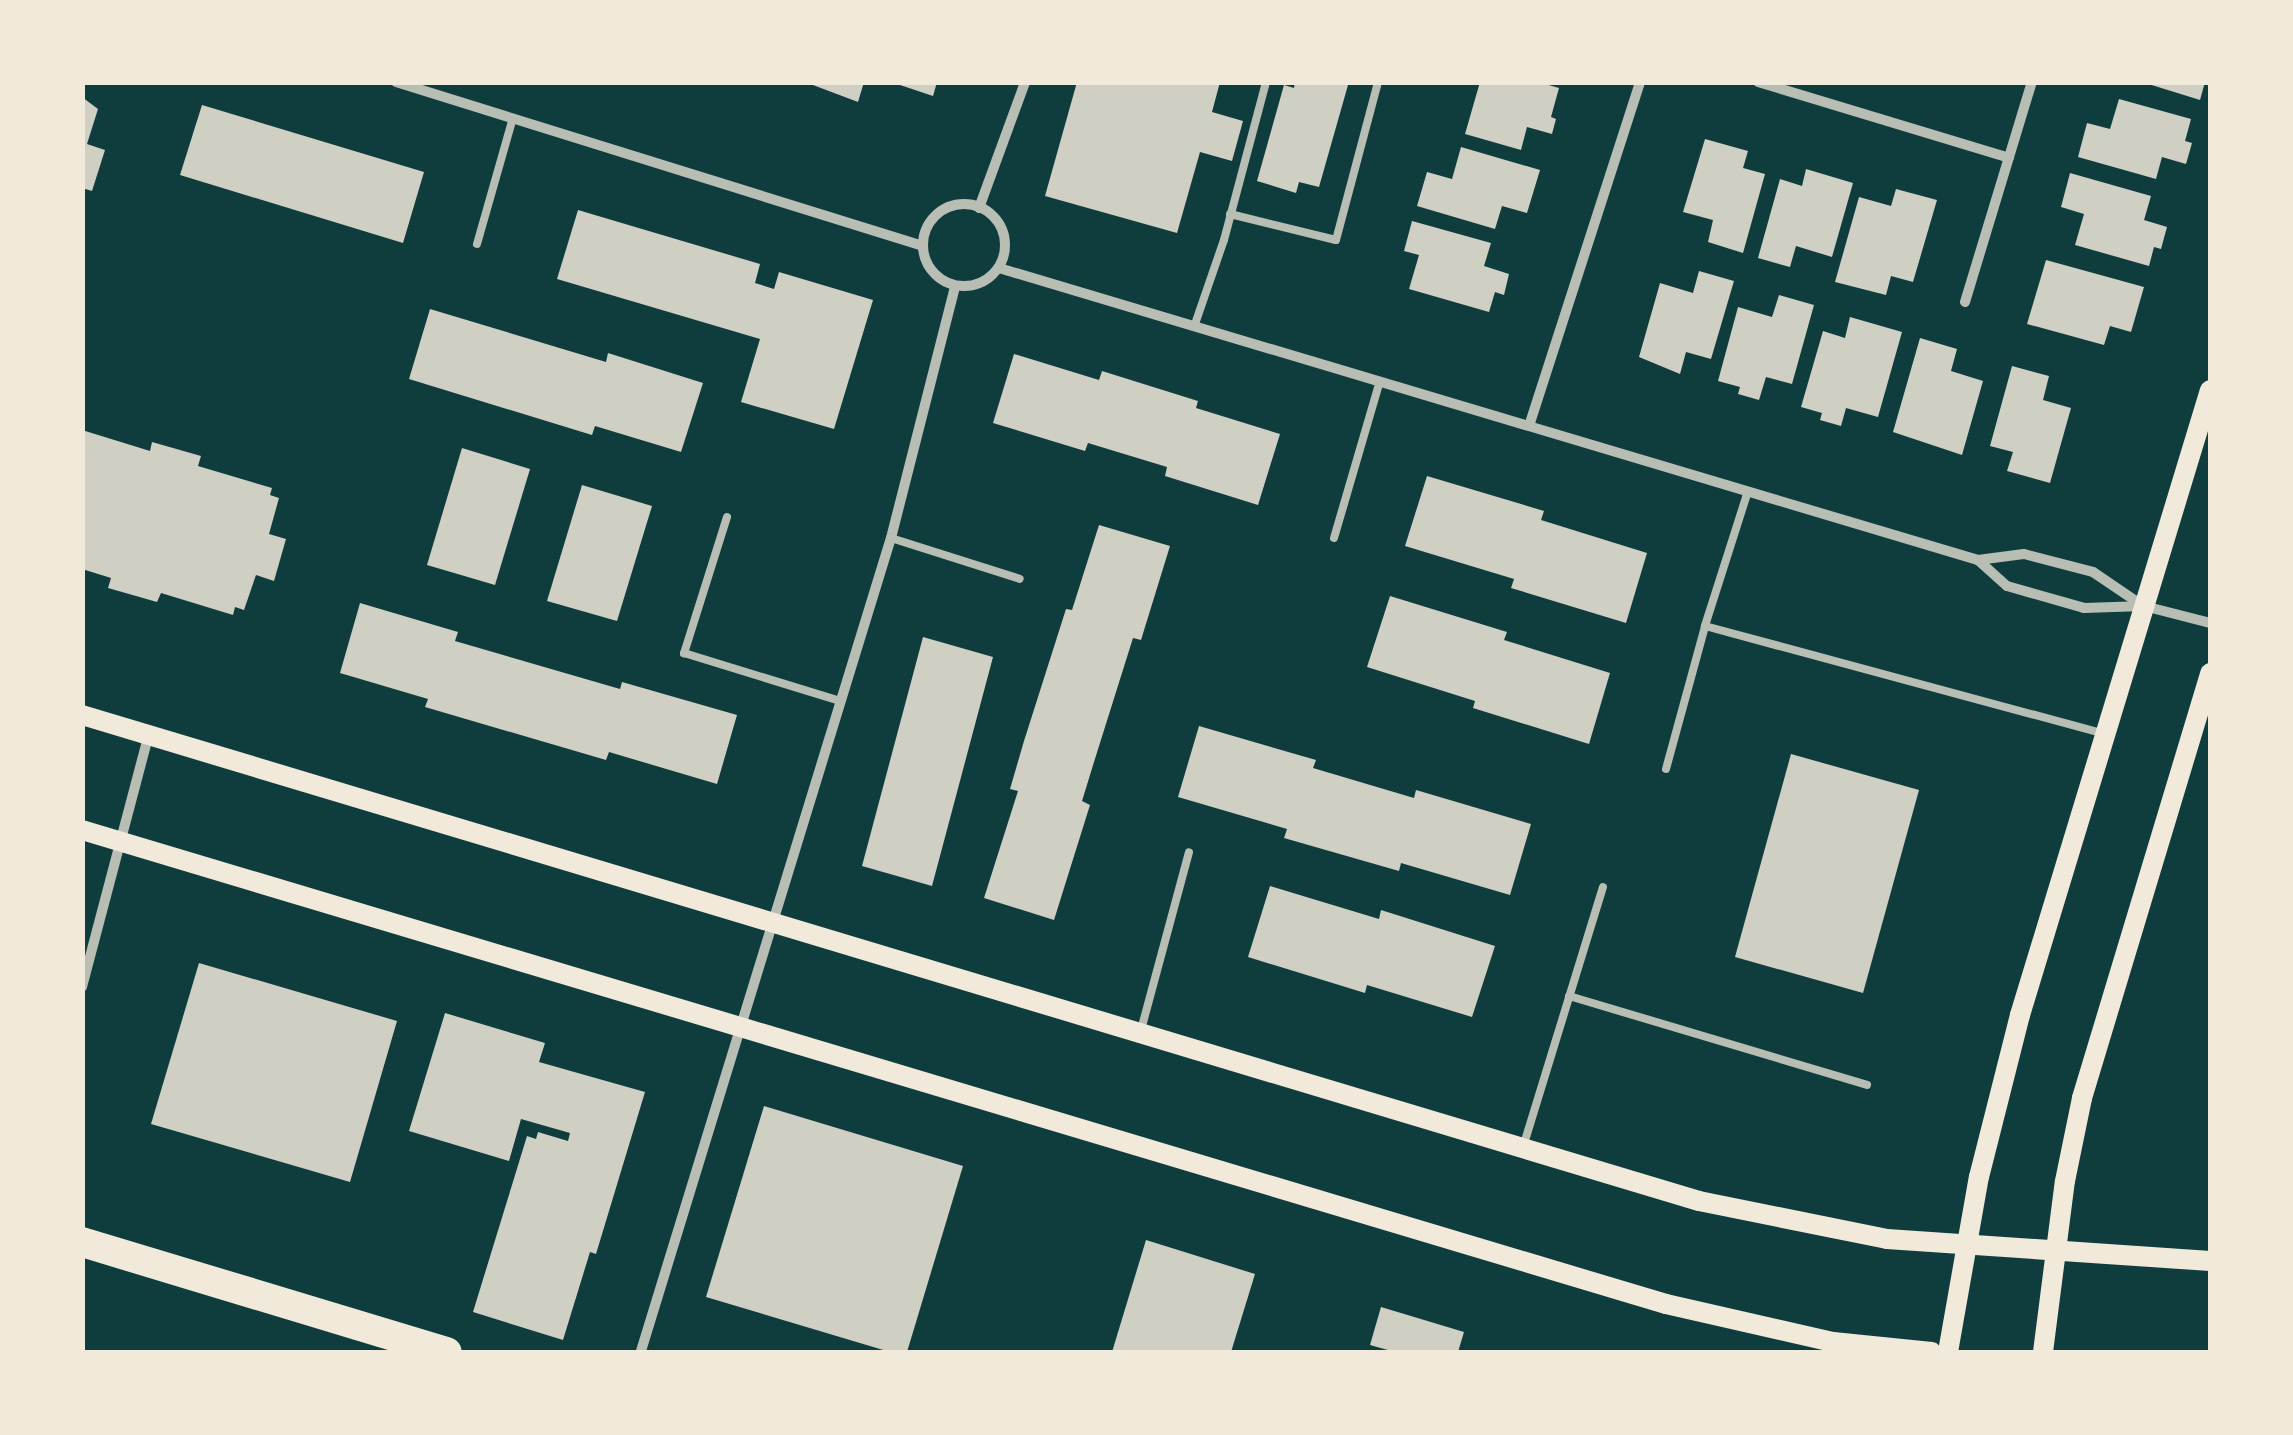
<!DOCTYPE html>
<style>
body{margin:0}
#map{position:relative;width:2293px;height:1435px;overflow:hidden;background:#0f3d3e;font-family:"Fira Sans",sans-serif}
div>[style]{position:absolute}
.building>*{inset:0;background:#cfcfc3}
.service>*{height:8px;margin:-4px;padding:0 4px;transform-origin:4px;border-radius:4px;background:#b8beb3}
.minor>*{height:10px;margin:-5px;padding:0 5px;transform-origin:5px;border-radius:5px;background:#b8beb3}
.minor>.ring{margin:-5px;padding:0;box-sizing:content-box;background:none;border:10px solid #b8beb3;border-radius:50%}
.secondary>*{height:20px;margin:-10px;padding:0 10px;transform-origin:10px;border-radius:10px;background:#f1e9da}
.motorway>*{height:30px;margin:-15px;padding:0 15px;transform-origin:15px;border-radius:15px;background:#f1e9da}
span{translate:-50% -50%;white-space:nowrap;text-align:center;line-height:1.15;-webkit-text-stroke:8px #f1e9da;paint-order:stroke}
.frame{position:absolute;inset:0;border:85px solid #f1e9da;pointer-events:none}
</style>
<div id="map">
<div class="building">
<i style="clip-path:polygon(805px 82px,864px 82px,858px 102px)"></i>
<i style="clip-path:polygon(891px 82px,937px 82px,933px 96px)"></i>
<i style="clip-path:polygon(1077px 82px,1220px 82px,1212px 112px,1243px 121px,1232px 161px,1200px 152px,1177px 233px,1045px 196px)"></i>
<i style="clip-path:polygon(1295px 82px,1348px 85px,1319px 187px,1299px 182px,1296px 193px,1257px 181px,1284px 85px,1294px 88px)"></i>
<i style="clip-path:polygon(1480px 82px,1538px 82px,1559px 88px,1551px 117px,1556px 119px,1552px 134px,1527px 127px,1521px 150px,1465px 134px)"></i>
<i style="clip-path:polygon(2142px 82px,2205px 82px,2200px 100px)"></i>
<i style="clip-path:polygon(82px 97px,98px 109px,87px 144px,105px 150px,92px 191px,82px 188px)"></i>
<i style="clip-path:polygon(2119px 99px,2191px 119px,2185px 141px,2192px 143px,2186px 164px,2162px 157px,2156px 179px,2078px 157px,2087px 123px,2110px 129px)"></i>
<i style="clip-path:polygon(202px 105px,424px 172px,403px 243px,180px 175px)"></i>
<i style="clip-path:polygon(1705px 139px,1748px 151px,1743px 168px,1765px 174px,1743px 253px,1708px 242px,1713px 220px,1683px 212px)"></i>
<i style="clip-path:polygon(1461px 147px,1540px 170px,1527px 213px,1502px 206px,1495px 229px,1417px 206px,1427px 172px,1452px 179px)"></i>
<i style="clip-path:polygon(1806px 169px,1853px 183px,1832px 257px,1796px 246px,1790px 267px,1758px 258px,1780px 179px,1802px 186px)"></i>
<i style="clip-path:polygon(2070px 173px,2151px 196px,2144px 220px,2167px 227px,2161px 249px,2154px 247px,2149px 266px,2075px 245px,2084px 214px,2061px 207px)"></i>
<i style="clip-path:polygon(1896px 189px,1937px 200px,1913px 282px,1891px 276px,1886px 295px,1835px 282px,1859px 197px,1891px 206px)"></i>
<i style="clip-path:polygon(578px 210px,760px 264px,755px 283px,774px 289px,779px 272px,873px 300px,834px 429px,741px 402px,760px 339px,557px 279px)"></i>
<i style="clip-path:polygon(1412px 221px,1491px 243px,1484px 266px,1509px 274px,1504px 295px,1495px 292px,1489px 312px,1409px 289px,1419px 255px,1404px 251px)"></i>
<i style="clip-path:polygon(2046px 260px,2144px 287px,2131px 332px,2110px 326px,2104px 345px,2027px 324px)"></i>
<i style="clip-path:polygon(1699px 271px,1734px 281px,1711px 359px,1686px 352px,1680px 374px,1639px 357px,1660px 283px,1693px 293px)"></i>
<i style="clip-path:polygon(1779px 295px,1814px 305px,1792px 384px,1766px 377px,1759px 400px,1738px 394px,1740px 387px,1718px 381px,1738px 307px,1772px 317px)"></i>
<i style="clip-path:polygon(430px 309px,606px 362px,608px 353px,703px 383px,681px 452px,595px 426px,592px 435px,409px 379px)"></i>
<i style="clip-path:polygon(1850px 317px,1902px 332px,1878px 417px,1846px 408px,1841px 426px,1820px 420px,1822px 413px,1801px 407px,1823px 331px,1845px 338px)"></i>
<i style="clip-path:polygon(1920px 338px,1957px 349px,1951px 371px,1983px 381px,1962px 455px,1893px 432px)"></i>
<i style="clip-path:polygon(1014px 354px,1099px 380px,1102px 371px,1198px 401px,1196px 408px,1280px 434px,1258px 505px,1165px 476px,1167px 467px,1088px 443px,1085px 451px,993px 423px)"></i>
<i style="clip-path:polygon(2012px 366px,2049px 376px,2043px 400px,2071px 408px,2050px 483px,2007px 471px,2013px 452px,1990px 446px)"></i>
<i style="clip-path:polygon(82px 430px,150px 451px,152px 442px,201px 456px,198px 466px,272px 488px,270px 495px,279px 498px,269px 534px,286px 539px,274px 581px,256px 575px,244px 610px,235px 607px,233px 615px,161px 593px,157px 602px,108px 588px,111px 578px,82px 569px)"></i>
<i style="clip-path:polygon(462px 448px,530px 469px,495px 585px,427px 565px)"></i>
<i style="clip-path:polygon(1427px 476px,1544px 511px,1541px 520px,1647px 553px,1626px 623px,1511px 588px,1514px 579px,1405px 546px)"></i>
<i style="clip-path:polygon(582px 485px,652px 506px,617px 621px,547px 601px)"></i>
<i style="clip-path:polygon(1099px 525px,1170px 546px,1141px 640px,1133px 638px,1094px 762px,1082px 801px,1090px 805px,1054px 920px,984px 898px,1018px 791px,1010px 789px,1024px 741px,1066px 609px,1072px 610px)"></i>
<i style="clip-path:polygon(1390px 596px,1507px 632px,1504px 640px,1610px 673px,1589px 744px,1473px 708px,1475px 701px,1367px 667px)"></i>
<i style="clip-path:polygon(360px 603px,458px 632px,455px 641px,620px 689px,622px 682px,737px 715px,717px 784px,609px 752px,606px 760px,425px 707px,428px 699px,340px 673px)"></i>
<i style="clip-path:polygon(923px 637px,993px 657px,932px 886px,862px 866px)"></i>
<i style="clip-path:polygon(1199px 726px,1316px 760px,1313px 768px,1414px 798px,1416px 790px,1531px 824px,1510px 895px,1401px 863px,1399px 871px,1284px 838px,1287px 829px,1178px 797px)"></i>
<i style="clip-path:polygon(1791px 754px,1919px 790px,1863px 993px,1735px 957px)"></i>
<i style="clip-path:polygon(1270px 886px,1379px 919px,1381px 910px,1495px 946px,1472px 1017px,1367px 985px,1365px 993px,1248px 957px)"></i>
<i style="clip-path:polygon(199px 963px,397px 1021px,350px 1182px,151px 1124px)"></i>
<i style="clip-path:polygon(445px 1013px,545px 1043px,539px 1062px,645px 1092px,596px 1254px,590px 1252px,563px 1340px,473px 1312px,527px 1136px,536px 1139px,538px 1132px,568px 1141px,570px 1133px,521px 1119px,509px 1161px,409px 1131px)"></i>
<i style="clip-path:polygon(764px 1106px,963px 1166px,907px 1352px,890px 1352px,706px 1297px)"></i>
<i style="clip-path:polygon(1146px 1240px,1255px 1274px,1231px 1352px,1112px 1352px)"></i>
<i style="clip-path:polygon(1381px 1307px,1464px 1332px,1458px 1352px,1395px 1352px,1370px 1345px)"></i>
</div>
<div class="service">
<i style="left:1230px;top:214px;width:109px;rotate:13.8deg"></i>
<i style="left:1336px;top:240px;width:163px;rotate:-75.1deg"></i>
<i style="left:477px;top:244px;width:131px;rotate:-74.1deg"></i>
<i style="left:1194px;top:327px;width:92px;rotate:-71deg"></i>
<i style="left:1224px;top:240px;width:163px;rotate:-75.1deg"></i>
<i style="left:1748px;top:491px;width:142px;rotate:107.7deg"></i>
<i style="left:1705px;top:626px;width:414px;rotate:15.1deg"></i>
<i style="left:727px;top:517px;width:143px;rotate:107.5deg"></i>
<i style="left:684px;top:653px;width:163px;rotate:17.1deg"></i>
<i style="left:891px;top:538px;width:135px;rotate:17.6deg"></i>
<i style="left:1334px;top:538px;width:160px;rotate:-73.7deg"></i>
<i style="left:1666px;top:769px;width:148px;rotate:-74.7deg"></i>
<i style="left:1569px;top:996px;width:311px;rotate:16.6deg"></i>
<i style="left:1141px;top:1030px;width:184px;rotate:-74.9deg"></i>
<i style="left:1523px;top:1147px;width:272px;rotate:-72.9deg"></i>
</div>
<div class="minor">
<i style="left:396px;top:82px;width:552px;rotate:17.29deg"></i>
<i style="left:1758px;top:82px;width:262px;rotate:16.8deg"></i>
<i class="ring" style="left:923px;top:204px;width:72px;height:72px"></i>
<i style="left:979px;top:208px;width:134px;rotate:-69.9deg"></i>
<i style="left:999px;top:268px;width:1022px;rotate:16.61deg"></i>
<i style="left:1978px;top:560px;width:46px;rotate:-7.4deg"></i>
<i style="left:2024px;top:554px;width:71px;rotate:14.6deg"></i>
<i style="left:2093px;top:572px;width:60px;rotate:34.2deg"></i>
<i style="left:1965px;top:302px;width:230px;rotate:-73.1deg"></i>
<i style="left:1529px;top:426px;width:361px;rotate:-72.1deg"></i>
<i style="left:1978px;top:560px;width:39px;rotate:42deg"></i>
<i style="left:2007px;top:586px;width:80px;rotate:15.9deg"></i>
<i style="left:2084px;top:608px;width:60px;rotate:-1.9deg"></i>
<i style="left:2144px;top:606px;width:68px;rotate:14.4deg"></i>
<i style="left:82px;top:987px;width:262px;rotate:-75.2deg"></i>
<i style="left:641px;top:1351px;width:851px;rotate:-72.91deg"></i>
<i style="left:891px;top:538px;width:260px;rotate:-75.7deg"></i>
</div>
<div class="secondary">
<i style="left:82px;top:715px;width:1688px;rotate:16.73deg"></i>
<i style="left:1699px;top:1201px;width:192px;rotate:11.4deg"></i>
<i style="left:1887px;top:1239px;width:324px;rotate:3.9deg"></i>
<i style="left:82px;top:830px;width:1653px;rotate:16.66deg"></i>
<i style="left:1666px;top:1304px;width:171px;rotate:12.8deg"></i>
<i style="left:1833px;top:1342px;width:99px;rotate:5.8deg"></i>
<i style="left:1948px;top:1352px;width:178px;rotate:-80deg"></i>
<i style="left:1979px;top:1177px;width:167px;rotate:-75.8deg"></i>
<i style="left:2020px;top:1015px;width:653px;rotate:-73.09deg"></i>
<i style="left:2043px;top:1352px;width:172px;rotate:-82.7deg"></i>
<i style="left:2065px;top:1181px;width:85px;rotate:-78.4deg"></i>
<i style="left:2082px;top:1098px;width:444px;rotate:-73.2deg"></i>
</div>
<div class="motorway">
<i style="left:82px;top:1242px;width:381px;rotate:16.8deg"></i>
</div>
<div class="frame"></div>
</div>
